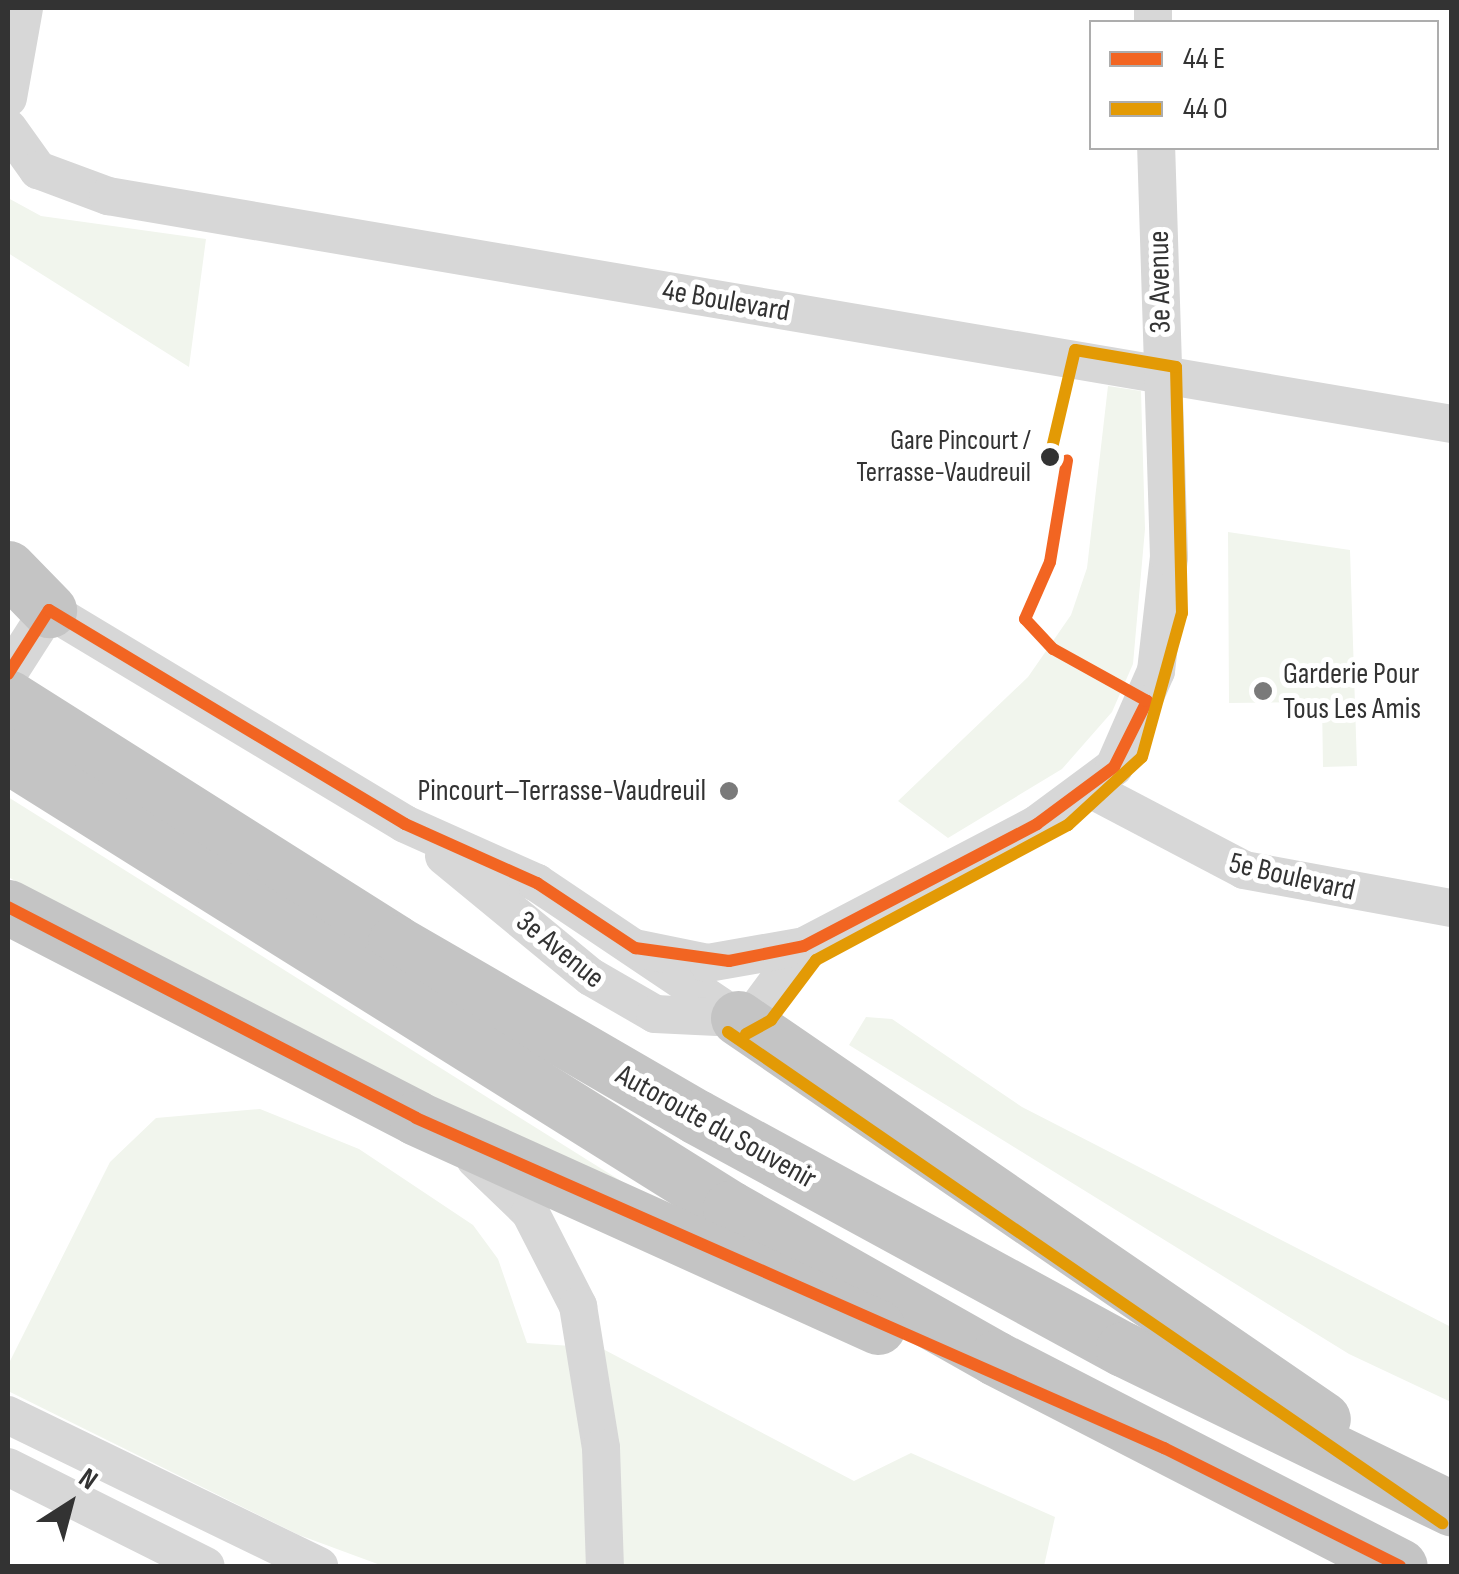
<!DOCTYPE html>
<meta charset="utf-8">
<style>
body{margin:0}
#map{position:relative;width:1459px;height:1574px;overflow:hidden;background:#fff;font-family:"Sofia Sans Condensed",sans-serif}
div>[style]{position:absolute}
.green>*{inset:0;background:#f1f5ed}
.minor>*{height:38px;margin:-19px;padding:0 19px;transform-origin:19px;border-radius:19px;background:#d7d7d7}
.highway>*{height:55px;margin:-27.5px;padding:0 27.5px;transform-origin:27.5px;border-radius:27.5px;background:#c4c4c4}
.bus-1>*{height:12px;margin:-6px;padding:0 6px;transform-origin:6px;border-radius:6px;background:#f26522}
.bus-2>*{height:12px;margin:-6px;padding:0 6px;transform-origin:6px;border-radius:6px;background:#e39a05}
.dots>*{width:28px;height:28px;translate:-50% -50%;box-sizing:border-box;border:5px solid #fff;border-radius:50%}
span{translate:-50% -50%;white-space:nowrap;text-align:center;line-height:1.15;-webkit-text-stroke:10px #fff;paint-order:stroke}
.bus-label{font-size:28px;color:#333}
.right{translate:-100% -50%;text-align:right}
.street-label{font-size:30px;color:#333}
.poi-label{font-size:30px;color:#333}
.left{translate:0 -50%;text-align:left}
.frame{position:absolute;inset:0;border:10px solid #333;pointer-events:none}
.legend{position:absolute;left:1089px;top:20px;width:350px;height:130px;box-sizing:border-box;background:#fff;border:2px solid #adadad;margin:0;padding:12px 18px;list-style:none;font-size:30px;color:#333}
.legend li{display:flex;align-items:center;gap:20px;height:50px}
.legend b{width:50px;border:2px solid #adadad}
.north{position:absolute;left:20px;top:1454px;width:100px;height:100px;-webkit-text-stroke:8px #fff;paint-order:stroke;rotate:36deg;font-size:28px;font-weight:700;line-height:40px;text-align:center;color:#333}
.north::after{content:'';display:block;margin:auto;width:35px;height:45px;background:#333;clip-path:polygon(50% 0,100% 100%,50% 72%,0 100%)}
</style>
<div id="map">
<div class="green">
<i style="clip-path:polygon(8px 198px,41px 216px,206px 239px,189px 367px,8px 253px)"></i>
<i style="clip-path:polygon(1108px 386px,1141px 391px,1145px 529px,1133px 664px,1112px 712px,1062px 769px,948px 838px,898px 801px,1028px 677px,1071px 615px,1087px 568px)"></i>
<i style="clip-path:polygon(1228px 532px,1350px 550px,1357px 766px,1323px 767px,1322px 702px,1229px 703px)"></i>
<i style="clip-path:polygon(8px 797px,661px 1206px,439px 1104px,8px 877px)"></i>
<i style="clip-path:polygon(866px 1017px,892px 1019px,1022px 1107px,1451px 1327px,1451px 1402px,1349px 1354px,849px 1045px)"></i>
<i style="clip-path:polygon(260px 1109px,359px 1149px,473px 1225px,498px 1259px,527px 1343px,601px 1348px,854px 1481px,911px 1453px,1055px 1517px,1044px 1566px,383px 1566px,299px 1535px,8px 1391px,8px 1365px,110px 1162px,156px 1118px)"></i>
</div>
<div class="minor">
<i style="left:1153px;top:8px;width:14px;rotate:90deg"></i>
<i style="left:8px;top:98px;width:91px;rotate:-79.9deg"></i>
<i style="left:8px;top:128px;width:52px;rotate:54.5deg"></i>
<i style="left:38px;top:170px;width:75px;rotate:20.4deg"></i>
<i style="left:108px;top:196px;width:1363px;rotate:9.63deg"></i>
<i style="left:8px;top:674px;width:76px;rotate:-57.4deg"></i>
<i style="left:49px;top:610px;width:415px;rotate:31deg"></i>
<i style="left:405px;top:824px;width:145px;rotate:24.1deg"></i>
<i style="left:537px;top:883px;width:242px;rotate:33.9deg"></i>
<i style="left:1090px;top:789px;width:174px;rotate:27.7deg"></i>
<i style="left:1244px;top:870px;width:211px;rotate:10.4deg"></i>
<i style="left:444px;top:856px;width:190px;rotate:39.5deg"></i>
<i style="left:591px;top:977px;width:74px;rotate:30deg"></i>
<i style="left:655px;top:1014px;width:83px;rotate:2.8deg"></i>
<i style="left:738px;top:1018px;width:22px;rotate:-27deg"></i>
<i style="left:758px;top:1008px;width:77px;rotate:-53.4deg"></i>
<i style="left:635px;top:948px;width:75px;rotate:11.6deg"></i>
<i style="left:708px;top:963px;width:97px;rotate:-10deg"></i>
<i style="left:804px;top:946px;width:263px;rotate:-27.6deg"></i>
<i style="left:1037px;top:824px;width:96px;rotate:-36.5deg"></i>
<i style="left:1114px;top:767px;width:105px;rotate:-66.4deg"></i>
<i style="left:1156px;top:671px;width:115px;rotate:-83.5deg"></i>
<i style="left:1169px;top:557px;width:409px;rotate:-91.8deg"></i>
<i style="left:475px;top:1159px;width:76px;rotate:43.9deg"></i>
<i style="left:530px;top:1212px;width:106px;rotate:62.9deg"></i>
<i style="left:578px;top:1306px;width:144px;rotate:80.8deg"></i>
<i style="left:601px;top:1448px;width:118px;rotate:88.1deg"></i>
<i style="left:8px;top:1415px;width:346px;rotate:25.9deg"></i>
<i style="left:8px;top:1467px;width:221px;rotate:26.6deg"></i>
</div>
<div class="highway">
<i style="left:8px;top:568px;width:59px;rotate:45.7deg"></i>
<i style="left:8px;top:697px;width:458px;rotate:32.3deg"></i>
<i style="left:395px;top:942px;width:349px;rotate:30.1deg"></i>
<i style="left:697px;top:1117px;width:485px;rotate:28.6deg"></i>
<i style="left:1123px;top:1349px;width:366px;rotate:25.9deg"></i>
<i style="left:8px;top:756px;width:852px;rotate:32.05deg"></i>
<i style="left:730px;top:1208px;width:305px;rotate:29.5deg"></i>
<i style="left:995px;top:1358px;width:455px;rotate:27.2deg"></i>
<i style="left:8px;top:907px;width:459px;rotate:27.3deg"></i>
<i style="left:416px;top:1118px;width:507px;rotate:24.34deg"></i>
<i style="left:738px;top:1018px;width:709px;rotate:34.43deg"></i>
</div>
<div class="bus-1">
<i style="left:8px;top:674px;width:76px;rotate:-57.4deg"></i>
<i style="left:49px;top:610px;width:415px;rotate:31deg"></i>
<i style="left:405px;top:824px;width:145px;rotate:24.1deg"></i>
<i style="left:537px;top:883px;width:118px;rotate:33.6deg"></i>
<i style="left:635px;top:948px;width:95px;rotate:7.9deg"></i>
<i style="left:729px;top:961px;width:76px;rotate:-11.3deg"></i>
<i style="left:804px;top:946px;width:263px;rotate:-27.6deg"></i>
<i style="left:1037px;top:824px;width:96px;rotate:-36.5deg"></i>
<i style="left:1114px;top:767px;width:74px;rotate:-63.4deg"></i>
<i style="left:1147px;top:701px;width:107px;rotate:-151deg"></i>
<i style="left:1053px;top:649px;width:41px;rotate:-133deg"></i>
<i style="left:1025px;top:619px;width:62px;rotate:-66.3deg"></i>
<i style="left:1050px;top:562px;width:103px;rotate:-80.5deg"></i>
<i style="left:8px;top:907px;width:459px;rotate:27.3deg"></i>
<i style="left:416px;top:1118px;width:818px;rotate:23.81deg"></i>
<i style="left:1164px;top:1448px;width:264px;rotate:26.6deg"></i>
</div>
<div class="bus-2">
<i style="left:728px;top:1032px;width:867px;rotate:34.52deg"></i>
<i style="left:746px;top:1034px;width:29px;rotate:-29deg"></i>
<i style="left:771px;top:1020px;width:75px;rotate:-53.1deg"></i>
<i style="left:816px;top:960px;width:286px;rotate:-28.2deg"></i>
<i style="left:1068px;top:825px;width:100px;rotate:-42.6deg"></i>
<i style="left:1142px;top:757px;width:149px;rotate:-74.5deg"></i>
<i style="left:1182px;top:613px;width:246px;rotate:-91.4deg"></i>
<i style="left:1176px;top:367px;width:102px;rotate:-170.4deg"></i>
<i style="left:1075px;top:350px;width:110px;rotate:103.2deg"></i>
</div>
<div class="dots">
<i style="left:1050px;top:457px;background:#333"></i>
<i style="left:1263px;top:691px;background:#7a7a7a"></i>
<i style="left:729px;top:791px;background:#7a7a7a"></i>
</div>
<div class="bus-label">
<span class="right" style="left:1031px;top:457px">Gare Pincourt /<br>Terrasse-Vaudreuil</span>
</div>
<div class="street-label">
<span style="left:1160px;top:282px;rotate:-91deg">3e Avenue</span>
<span style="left:726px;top:301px;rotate:10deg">4e Boulevard</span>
<span style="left:1292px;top:877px;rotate:13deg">5e Boulevard</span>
<span style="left:560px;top:950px;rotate:39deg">3e Avenue</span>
<span style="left:716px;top:1127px;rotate:29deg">Autoroute du Souvenir</span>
</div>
<div class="poi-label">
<span class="left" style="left:1283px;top:691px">Garderie Pour<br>Tous Les Amis</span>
<span class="right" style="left:706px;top:791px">Pincourt–Terrasse-Vaudreuil</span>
</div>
<div class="frame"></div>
<ul class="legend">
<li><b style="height:12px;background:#f26522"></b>44 E</li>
<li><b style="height:12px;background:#e39a05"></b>44 O</li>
</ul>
<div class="north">N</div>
</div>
